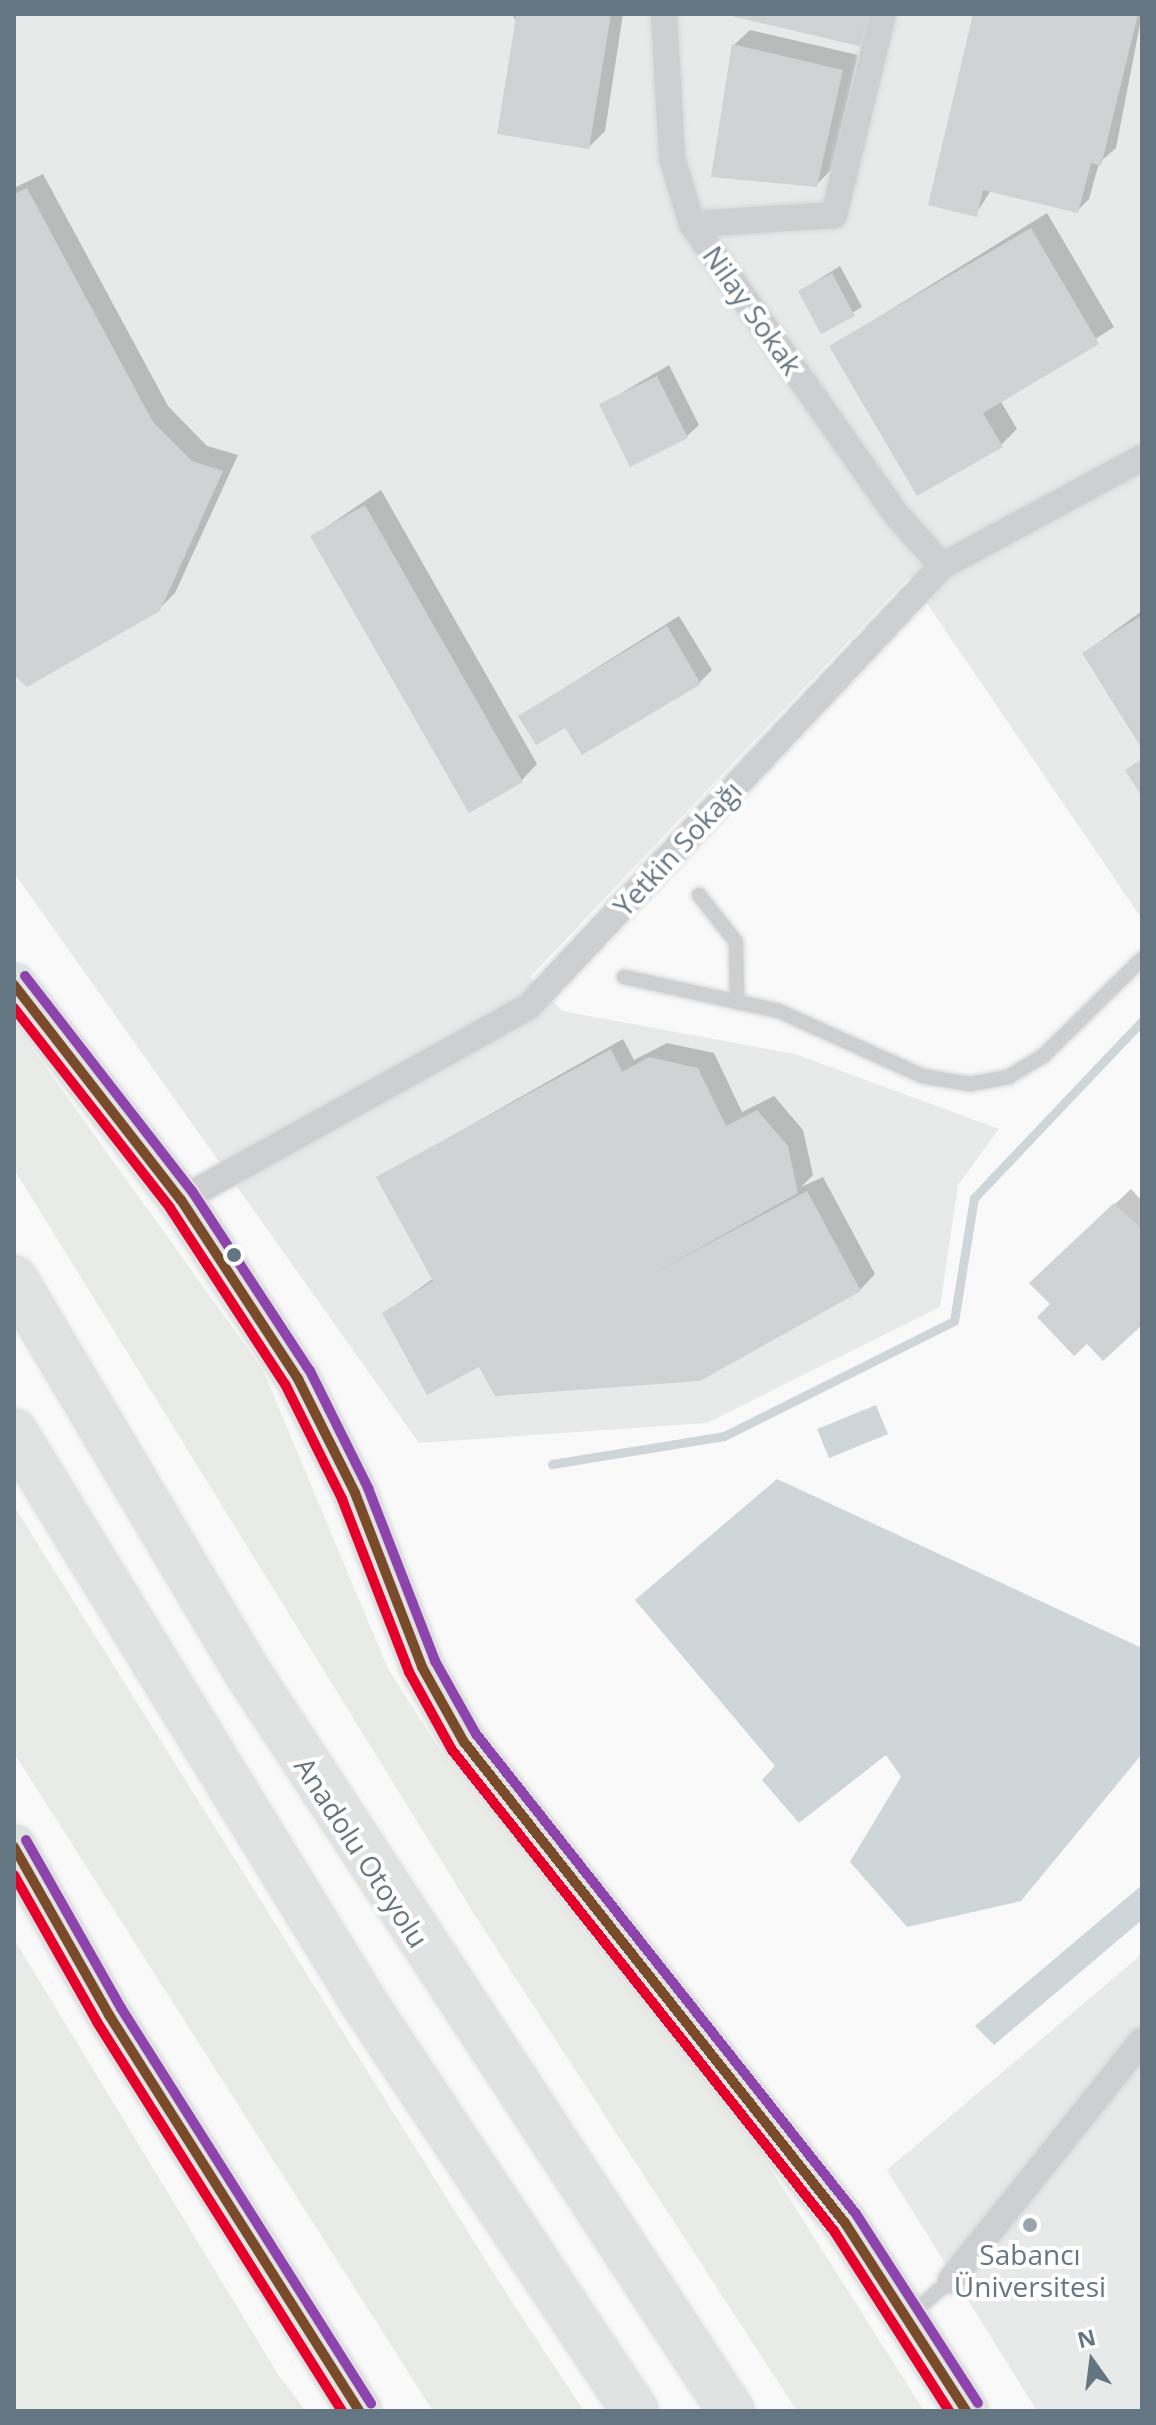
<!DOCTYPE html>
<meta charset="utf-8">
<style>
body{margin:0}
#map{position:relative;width:1156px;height:2425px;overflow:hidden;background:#f9f9f9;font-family:"Open Sans",sans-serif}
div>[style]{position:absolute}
.built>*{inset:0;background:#e8e9e9}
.green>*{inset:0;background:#e8ebe6}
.water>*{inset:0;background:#ced6d9}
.shadow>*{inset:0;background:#0003}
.stream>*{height:9px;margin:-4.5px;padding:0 4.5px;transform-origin:4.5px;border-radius:4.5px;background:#ced6d9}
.building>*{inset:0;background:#d0d2d3}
.roads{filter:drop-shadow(0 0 2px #d5d6d7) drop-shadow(0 0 2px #d5d6d7)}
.service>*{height:14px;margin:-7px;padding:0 7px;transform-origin:7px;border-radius:7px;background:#cecfd0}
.minor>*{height:26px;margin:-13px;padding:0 13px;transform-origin:13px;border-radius:13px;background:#cecfd0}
.primary>*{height:42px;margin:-21px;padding:0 21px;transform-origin:21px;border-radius:21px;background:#e1e2e2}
.motorway>*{height:44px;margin:-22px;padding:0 22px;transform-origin:22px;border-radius:22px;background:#e1e2e2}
.bus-1>*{height:10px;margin:-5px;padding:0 5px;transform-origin:5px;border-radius:5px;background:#7a4b2a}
.bus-2>*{height:10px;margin:-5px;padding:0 5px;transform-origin:5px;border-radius:5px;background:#e4002b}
.bus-3>*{height:10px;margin:-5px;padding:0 5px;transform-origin:5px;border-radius:5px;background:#8e44ad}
.dots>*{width:22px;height:22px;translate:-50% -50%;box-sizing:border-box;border:4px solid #fff;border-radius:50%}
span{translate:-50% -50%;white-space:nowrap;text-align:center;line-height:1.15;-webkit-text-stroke:8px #fff;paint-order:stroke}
.street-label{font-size:28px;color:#657683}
.poi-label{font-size:28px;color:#657683}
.frame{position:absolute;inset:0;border:16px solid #657683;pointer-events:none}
.north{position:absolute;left:1052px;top:2321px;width:80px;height:80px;-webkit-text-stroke:6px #fff;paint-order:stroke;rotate:346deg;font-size:22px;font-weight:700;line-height:32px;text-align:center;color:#657683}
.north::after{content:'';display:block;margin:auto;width:28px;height:36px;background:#657683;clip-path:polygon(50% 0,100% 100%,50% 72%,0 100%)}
</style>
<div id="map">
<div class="built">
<i style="clip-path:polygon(14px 14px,1142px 14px,1142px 919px,909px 577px,530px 977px,562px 1011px,795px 1054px,999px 1129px,958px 1185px,940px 1307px,707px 1423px,419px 1443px,14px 873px)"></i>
<i style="clip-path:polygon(1142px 1954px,1142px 2411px,1037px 2411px,887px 2170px)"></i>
</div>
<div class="green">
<i style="clip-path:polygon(14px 1023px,263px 1370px,388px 1669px,442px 1753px,765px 2160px,924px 2411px,797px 2411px,481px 1925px,14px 1169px)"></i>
<i style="clip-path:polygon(14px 1506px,508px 2296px,584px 2411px,433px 2411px,14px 1753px)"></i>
<i style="clip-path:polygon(14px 1939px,279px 2376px,306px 2411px,14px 2411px)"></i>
</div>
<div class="water">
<i style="clip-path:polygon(876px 1405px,888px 1434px,829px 1458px,817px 1429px)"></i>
<i style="clip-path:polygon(777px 1479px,1142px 1648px,1142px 1754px,1021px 1901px,907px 1927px,850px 1862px,901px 1777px,886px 1755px,799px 1823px,762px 1780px,775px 1766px,635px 1600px)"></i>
<i style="clip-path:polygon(1142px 1885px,1142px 1920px,994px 2045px,975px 2026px)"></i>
</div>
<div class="shadow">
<i style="clip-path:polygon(512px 14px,623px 14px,605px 131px,589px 147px)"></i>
<i style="clip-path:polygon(975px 14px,1142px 14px,1116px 148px,1099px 163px,1089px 199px,1077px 211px,991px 190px,976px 214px)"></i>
<i style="clip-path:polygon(750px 30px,858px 55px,832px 169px,816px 185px,734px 45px)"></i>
<i style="clip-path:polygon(43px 174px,168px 406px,207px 446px,238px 455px,175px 593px,159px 609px,14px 673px,14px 188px)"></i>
<i style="clip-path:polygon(1047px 213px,1114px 327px,1000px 400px,1017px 429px,1001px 445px,832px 346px)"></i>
<i style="clip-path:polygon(840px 266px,862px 307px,822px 331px,800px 291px)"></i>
<i style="clip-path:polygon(669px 365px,699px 425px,687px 436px,601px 405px)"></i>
<i style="clip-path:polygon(381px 490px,537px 764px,522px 780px,313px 536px)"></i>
<i style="clip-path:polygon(1142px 611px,1142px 745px,1084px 653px)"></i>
<i style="clip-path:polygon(679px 616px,712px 670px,700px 682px,582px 753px,566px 725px,520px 716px)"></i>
<i style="clip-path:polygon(623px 1039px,634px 1060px,667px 1043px,714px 1053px,742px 1112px,774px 1096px,803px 1130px,813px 1175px,801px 1187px,823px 1177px,875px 1274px,860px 1290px,480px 1364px,385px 1313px,434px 1278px,379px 1177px)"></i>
<i style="clip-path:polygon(1131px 1189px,1142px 1201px,1142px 1322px,1052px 1304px,1048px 1267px)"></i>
</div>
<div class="stream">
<i style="left:552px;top:1464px;width:174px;rotate:-9.2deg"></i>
<i style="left:724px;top:1436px;width:257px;rotate:-26.6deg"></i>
<i style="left:954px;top:1321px;width:125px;rotate:-80.8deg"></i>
<i style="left:974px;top:1198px;width:244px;rotate:-46.5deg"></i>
</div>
<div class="building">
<i style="clip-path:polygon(510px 14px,611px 14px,589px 149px,497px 134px,516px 17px)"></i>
<i style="clip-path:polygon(723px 14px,871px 14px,863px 47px)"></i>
<i style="clip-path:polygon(973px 14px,1138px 14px,1101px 166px,1091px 163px,1078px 213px,983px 190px,977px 217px,928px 205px)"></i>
<i style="clip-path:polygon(732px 44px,843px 70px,817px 187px,711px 177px)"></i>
<i style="clip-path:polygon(27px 188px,153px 422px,192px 461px,223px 471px,160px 611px,27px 687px,14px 675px,14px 194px)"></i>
<i style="clip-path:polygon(1031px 228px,1099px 344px,983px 413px,1003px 447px,917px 496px,829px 346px)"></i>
<i style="clip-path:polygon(832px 273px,855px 316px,821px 334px,798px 291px)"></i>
<i style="clip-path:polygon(657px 376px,688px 438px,630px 467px,599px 404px)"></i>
<i style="clip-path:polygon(365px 505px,523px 782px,469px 813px,310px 536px)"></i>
<i style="clip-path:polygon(1142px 615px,1142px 749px,1082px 653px)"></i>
<i style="clip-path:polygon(667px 626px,701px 684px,582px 755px,565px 728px,536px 745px,518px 716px)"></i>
<i style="clip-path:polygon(1142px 759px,1142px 797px,1125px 770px)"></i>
<i style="clip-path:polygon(611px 1049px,622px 1072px,649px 1057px,698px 1068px,726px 1126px,757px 1110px,788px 1146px,798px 1193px,647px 1277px,807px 1191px,861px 1291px,700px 1381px,495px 1396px,479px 1367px,427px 1395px,382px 1313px,433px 1281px,376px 1177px)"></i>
<i style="clip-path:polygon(1114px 1203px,1142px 1229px,1142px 1325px,1103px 1361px,1087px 1344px,1074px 1356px,1037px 1317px,1050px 1304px,1029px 1283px)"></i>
</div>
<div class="roads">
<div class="service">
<i style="left:699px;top:895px;width:60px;rotate:51.8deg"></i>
<i style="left:736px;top:942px;width:60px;rotate:89deg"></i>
<i style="left:624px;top:977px;width:159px;rotate:12.4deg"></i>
<i style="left:779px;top:1011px;width:157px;rotate:24.4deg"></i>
<i style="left:922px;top:1076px;width:49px;rotate:9.5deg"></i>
<i style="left:970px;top:1084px;width:39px;rotate:-10deg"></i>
<i style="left:1008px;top:1077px;width:41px;rotate:-31deg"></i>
<i style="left:1043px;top:1056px;width:139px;rotate:-44.4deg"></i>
<i style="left:910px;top:2315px;width:54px;rotate:-40.5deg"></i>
</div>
<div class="minor">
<i style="left:664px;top:14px;width:144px;rotate:86.8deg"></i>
<i style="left:672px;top:158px;width:69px;rotate:73.1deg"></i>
<i style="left:692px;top:224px;width:355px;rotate:54.9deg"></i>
<i style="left:896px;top:514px;width:69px;rotate:48.5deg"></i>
<i style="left:692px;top:224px;width:142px;rotate:-3.6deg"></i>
<i style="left:834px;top:215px;width:207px;rotate:-76.3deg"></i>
<i style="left:181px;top:1200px;width:398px;rotate:-29.1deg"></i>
<i style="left:529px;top:1006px;width:603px;rotate:-46.81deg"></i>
<i style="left:942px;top:566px;width:227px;rotate:-28.4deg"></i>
<i style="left:951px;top:2280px;width:306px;rotate:-51.4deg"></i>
</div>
<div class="primary">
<i style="left:14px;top:985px;width:272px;rotate:52.2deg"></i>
<i style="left:181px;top:1200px;width:214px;rotate:56.8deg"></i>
<i style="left:298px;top:1379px;width:127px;rotate:63.4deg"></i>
<i style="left:355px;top:1493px;width:186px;rotate:68.9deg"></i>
<i style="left:422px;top:1667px;width:86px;rotate:60.8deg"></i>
<i style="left:464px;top:1742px;width:614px;rotate:51.62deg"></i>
<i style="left:845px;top:2223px;width:224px;rotate:57.2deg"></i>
<i style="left:14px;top:1847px;width:193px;rotate:60.5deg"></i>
<i style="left:109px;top:2015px;width:468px;rotate:57.7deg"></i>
</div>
<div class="motorway">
<i style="left:14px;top:1279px;width:455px;rotate:59.3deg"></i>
<i style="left:246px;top:1670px;width:886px;rotate:56.79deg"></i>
<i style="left:14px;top:1432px;width:670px;rotate:58.49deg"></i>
<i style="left:364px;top:2003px;width:490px;rotate:56.4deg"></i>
</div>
</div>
<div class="bus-1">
<i style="left:14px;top:985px;width:272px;rotate:52.2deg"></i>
<i style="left:181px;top:1200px;width:214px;rotate:56.8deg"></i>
<i style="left:298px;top:1379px;width:127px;rotate:63.4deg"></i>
<i style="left:355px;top:1493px;width:186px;rotate:68.9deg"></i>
<i style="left:422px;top:1667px;width:86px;rotate:60.8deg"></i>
<i style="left:464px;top:1742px;width:614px;rotate:51.62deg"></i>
<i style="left:845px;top:2223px;width:224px;rotate:57.2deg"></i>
<i style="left:14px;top:1847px;width:193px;rotate:60.5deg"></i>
<i style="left:109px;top:2015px;width:468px;rotate:57.7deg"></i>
</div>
<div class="bus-2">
<i style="left:14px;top:1008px;width:254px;rotate:52deg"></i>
<i style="left:170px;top:1208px;width:212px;rotate:56.9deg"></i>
<i style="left:286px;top:1386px;width:126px;rotate:63.6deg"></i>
<i style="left:342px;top:1499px;width:186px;rotate:68.8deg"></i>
<i style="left:409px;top:1672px;width:89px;rotate:61.1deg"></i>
<i style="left:452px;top:1750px;width:614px;rotate:51.54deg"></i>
<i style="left:834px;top:2231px;width:214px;rotate:57.4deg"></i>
<i style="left:14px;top:1875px;width:169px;rotate:60.5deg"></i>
<i style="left:97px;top:2022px;width:460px;rotate:57.8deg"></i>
</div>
<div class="bus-3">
<i style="left:25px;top:976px;width:272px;rotate:52.2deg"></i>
<i style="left:192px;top:1191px;width:215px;rotate:56.8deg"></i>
<i style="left:310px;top:1371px;width:131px;rotate:63.6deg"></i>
<i style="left:368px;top:1488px;width:186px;rotate:68.8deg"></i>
<i style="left:435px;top:1661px;width:84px;rotate:60.7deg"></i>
<i style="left:476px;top:1734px;width:612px;rotate:51.63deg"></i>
<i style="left:856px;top:2214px;width:225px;rotate:57.2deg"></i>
<i style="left:26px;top:1840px;width:193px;rotate:60.5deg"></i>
<i style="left:121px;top:2008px;width:468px;rotate:57.7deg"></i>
</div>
<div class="dots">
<i style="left:234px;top:1255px;background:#657683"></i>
<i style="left:1030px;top:2225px;background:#99a4ac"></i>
</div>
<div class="street-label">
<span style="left:753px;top:310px;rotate:55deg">Nilay Sokak</span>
<span style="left:677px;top:848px;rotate:-47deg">Yetkin Sokağı</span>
<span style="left:362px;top:1852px;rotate:57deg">Anadolu Otoyolu</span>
</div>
<div class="poi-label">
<span style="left:1030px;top:2270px">Sabancı<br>Üniversitesi</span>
</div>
<div class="frame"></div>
<div class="north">N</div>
</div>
